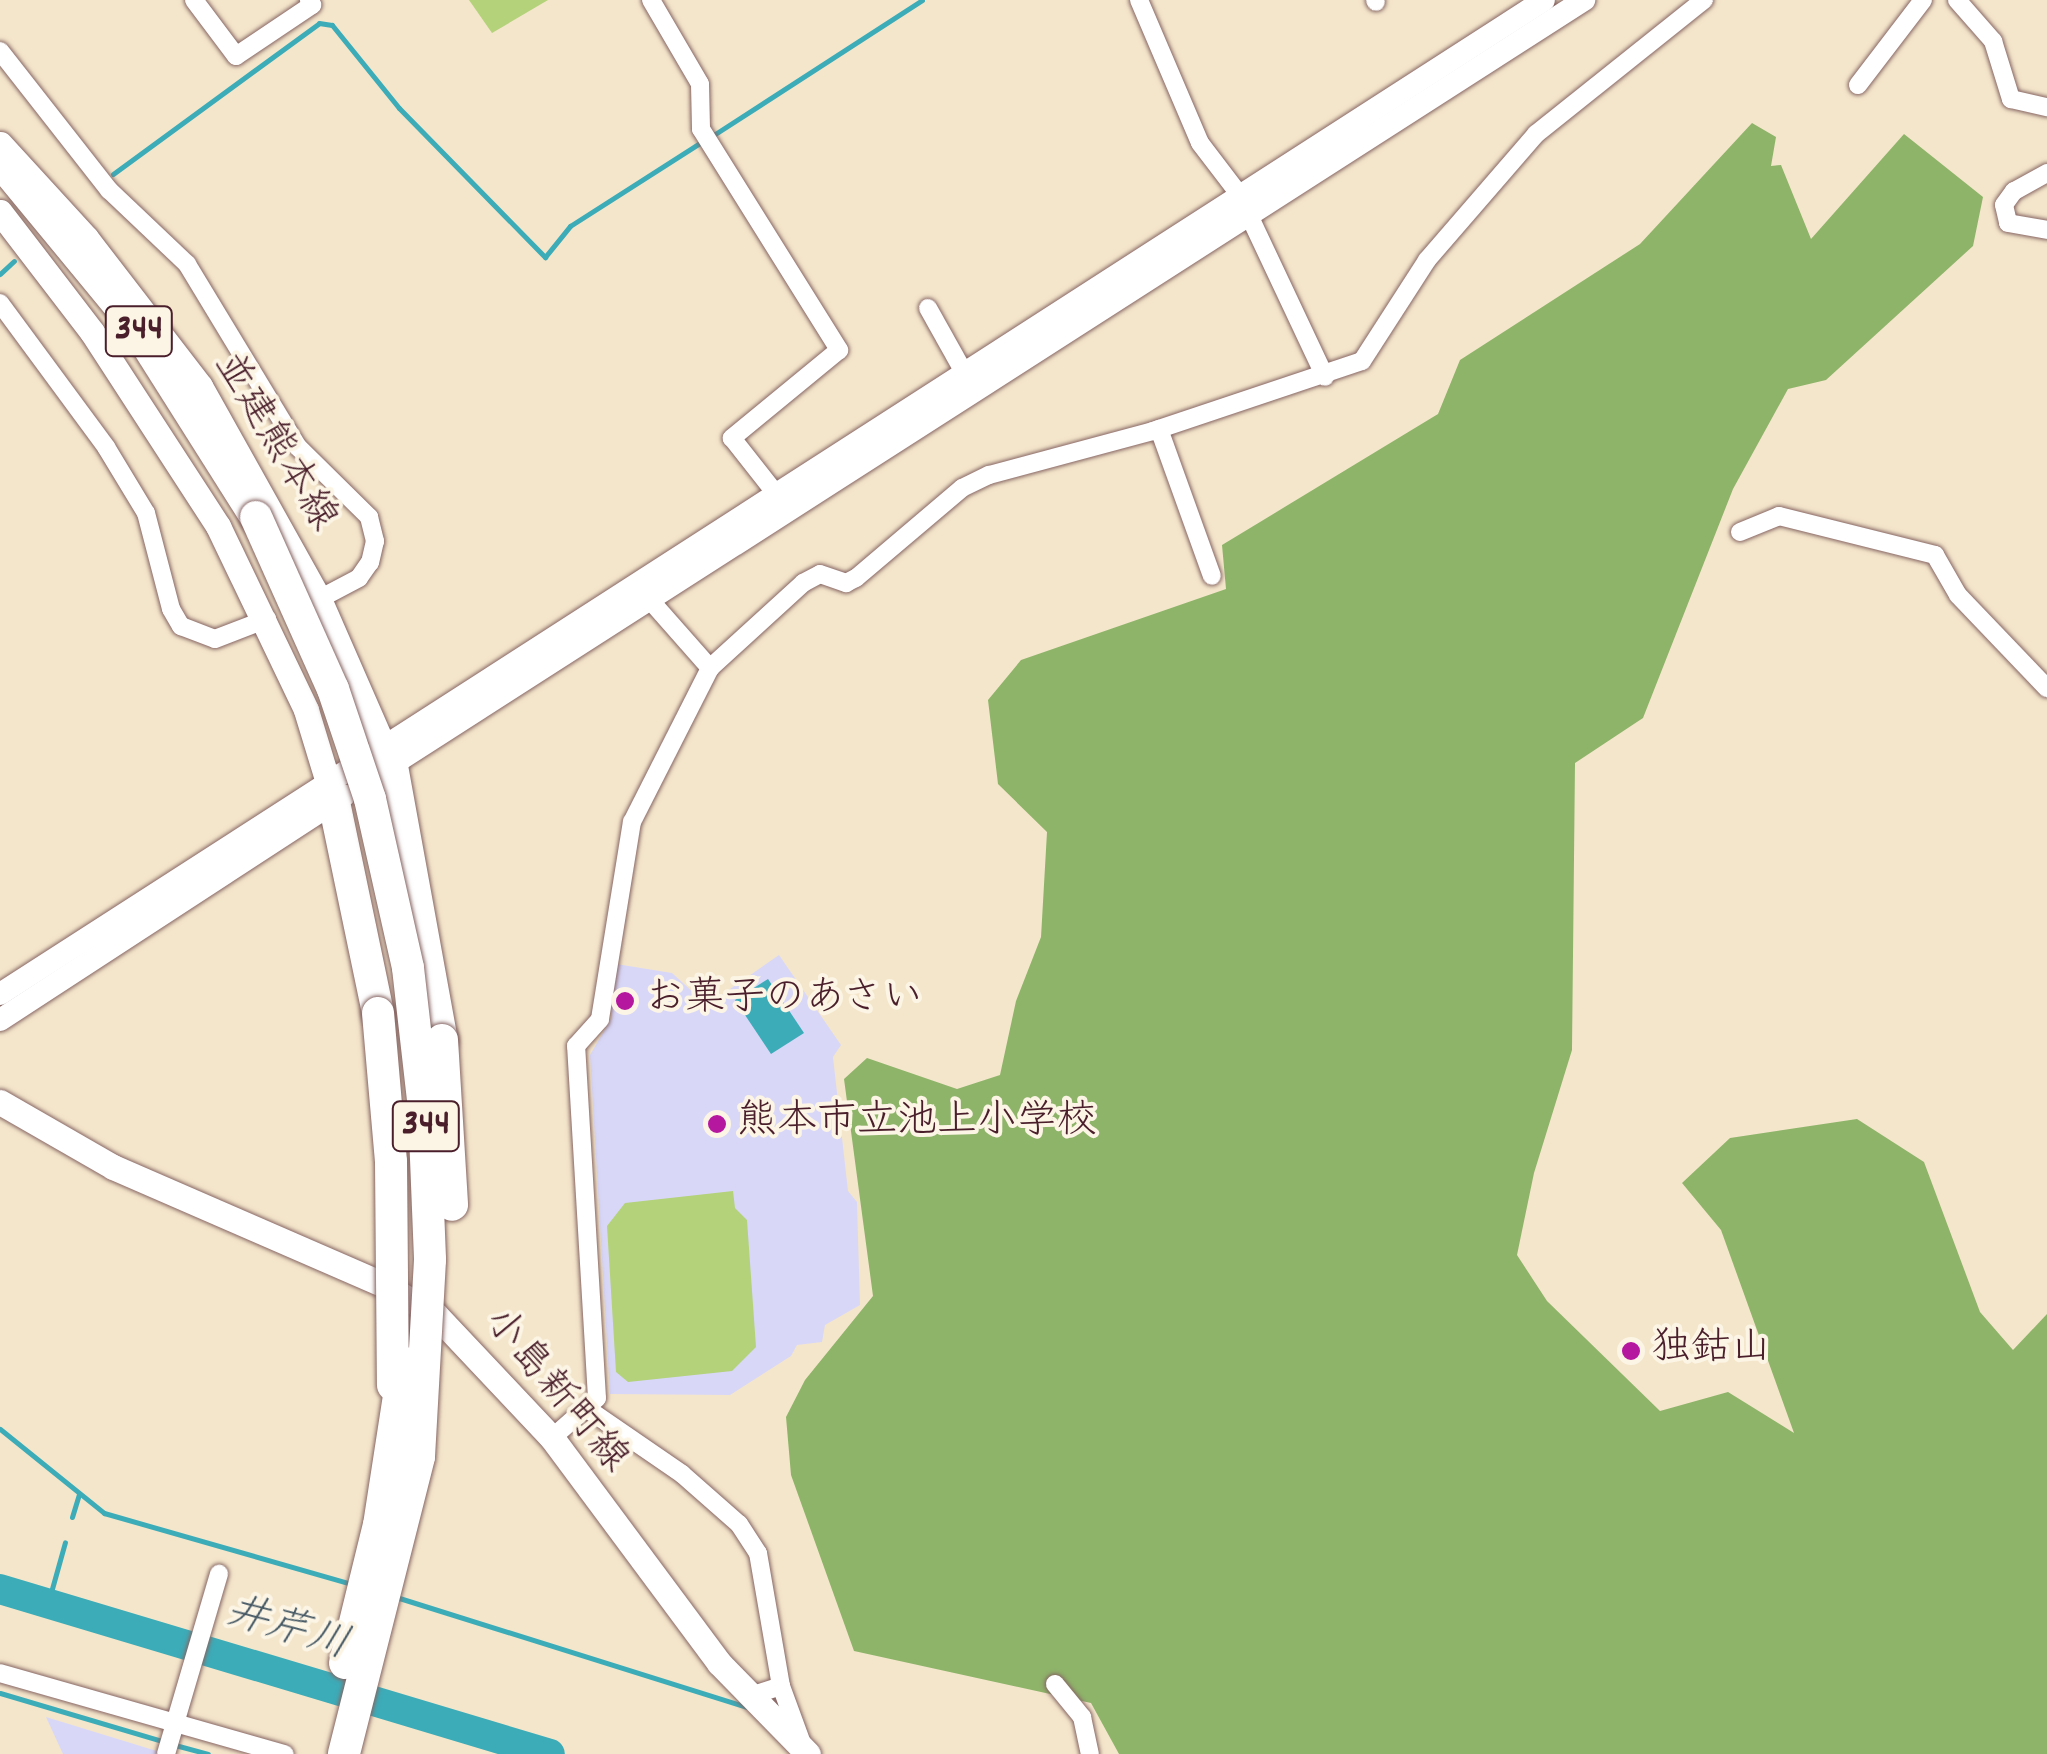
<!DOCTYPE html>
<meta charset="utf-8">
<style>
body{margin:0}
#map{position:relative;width:2047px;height:1754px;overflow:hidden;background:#f4e6cb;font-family:Dekko,"Klee One",sans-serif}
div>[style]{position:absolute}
.built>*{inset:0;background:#d8d7f8}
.green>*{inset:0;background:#b3d27a}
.forest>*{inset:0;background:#8eb46a}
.water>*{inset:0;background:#3cacb8}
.stream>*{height:5px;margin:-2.5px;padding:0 2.5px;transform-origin:2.5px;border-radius:2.5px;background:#3cacb8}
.river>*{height:30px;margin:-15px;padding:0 15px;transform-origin:15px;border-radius:15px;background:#3cacb8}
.roads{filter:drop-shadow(0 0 2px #866563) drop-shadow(0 0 2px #866563)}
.minor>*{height:18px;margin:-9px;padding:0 9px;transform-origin:9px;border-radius:9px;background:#fff}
.tertiary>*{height:22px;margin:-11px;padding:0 11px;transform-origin:11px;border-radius:11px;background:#fff}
.secondary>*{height:25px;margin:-12.5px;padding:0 12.5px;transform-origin:12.5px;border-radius:12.5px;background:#fff}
.motorway>*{height:32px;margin:-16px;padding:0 16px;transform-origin:16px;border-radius:16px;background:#fff}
.bridges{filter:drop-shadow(0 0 2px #866563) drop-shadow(0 0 2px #866563)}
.motorway-bridge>*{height:32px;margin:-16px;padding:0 16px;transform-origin:16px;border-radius:16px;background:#fff}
.dots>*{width:28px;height:28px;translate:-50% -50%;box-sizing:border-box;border:5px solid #fcf5e5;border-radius:50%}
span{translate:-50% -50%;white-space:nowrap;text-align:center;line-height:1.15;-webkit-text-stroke:8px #fcf5e5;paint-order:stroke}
.shield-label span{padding:2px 8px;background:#fcf5e5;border:2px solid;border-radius:8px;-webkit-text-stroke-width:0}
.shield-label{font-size:38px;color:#4a1f2b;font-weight:700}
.street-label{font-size:40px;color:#4a1f2b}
.poi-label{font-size:40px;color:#4a1f2b}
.left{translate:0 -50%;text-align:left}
.water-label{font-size:42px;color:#445763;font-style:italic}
</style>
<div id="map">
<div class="built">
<i style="clip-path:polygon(779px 955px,841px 1045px,833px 1057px,848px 1191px,857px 1202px,860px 1305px,825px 1325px,822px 1342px,797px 1345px,791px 1356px,730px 1395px,610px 1394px,590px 1055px,611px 1019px,610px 963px,672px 973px,707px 1005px)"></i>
<i style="clip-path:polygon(46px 1717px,160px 1752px,160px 1754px,63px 1754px)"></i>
</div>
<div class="green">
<i style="clip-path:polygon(469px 0,548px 0,492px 33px)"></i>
<i style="clip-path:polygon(733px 1191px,735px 1208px,747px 1220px,756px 1347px,732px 1371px,628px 1382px,616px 1372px,607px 1226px,625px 1203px)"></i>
</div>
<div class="forest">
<i style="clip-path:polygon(1752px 123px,1776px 137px,1771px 166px,1781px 165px,1811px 239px,1904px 134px,1983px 197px,1973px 246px,1826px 380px,1788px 389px,1733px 489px,1643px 718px,1575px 763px,1572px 1050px,1534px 1173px,1517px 1255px,1547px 1301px,1660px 1411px,1728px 1392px,1794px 1433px,1721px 1230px,1682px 1183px,1730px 1138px,1857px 1119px,1924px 1162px,1980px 1312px,2013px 1350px,2047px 1314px,2047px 1754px,1119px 1754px,1091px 1703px,854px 1651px,791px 1475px,786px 1417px,805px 1380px,873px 1296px,844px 1079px,867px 1058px,957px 1089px,1000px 1075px,1016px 1001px,1041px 937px,1047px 832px,998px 784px,988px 700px,1021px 660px,1226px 589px,1222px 545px,1438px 414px,1460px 360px,1640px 244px)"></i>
</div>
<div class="water">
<i style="clip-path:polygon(768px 979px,804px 1033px,771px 1054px,735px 1000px)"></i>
</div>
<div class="stream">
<i style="left:712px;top:136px;width:250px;rotate:-32.9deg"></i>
<i style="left:113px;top:174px;width:255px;rotate:-36.2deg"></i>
<i style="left:319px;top:23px;width:13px;rotate:9deg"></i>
<i style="left:332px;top:25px;width:107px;rotate:51.1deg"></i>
<i style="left:399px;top:108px;width:209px;rotate:45.6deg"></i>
<i style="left:545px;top:257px;width:40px;rotate:-51deg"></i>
<i style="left:570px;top:226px;width:158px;rotate:-32.6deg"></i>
<i style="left:0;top:274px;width:19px;rotate:-43deg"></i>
<i style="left:0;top:1429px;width:134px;rotate:38.9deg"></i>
<i style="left:104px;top:1513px;width:258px;rotate:16deg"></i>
<i style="left:72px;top:1517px;width:24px;rotate:-73deg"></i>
<i style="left:396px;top:1597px;width:368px;rotate:17.4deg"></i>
<i style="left:48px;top:1603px;width:63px;rotate:-74.4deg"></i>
<i style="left:0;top:1693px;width:172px;rotate:16.5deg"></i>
<i style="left:175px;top:1745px;width:34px;rotate:15deg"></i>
</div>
<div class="river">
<i style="left:0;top:1589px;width:574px;rotate:16.7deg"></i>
</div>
<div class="roads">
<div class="minor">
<i style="left:194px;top:0;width:70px;rotate:53.1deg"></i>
<i style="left:236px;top:56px;width:92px;rotate:-33.9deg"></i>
<i style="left:312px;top:5px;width:6px;rotate:-121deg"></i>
<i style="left:651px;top:0;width:97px;rotate:59.7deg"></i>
<i style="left:700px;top:84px;width:45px;rotate:88.7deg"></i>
<i style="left:701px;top:129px;width:261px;rotate:58deg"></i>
<i style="left:839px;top:350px;width:139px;rotate:140.6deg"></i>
<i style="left:732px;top:438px;width:71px;rotate:51.8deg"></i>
<i style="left:1139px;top:0;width:155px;rotate:66.9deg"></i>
<i style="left:1200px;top:143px;width:64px;rotate:52.6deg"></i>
<i style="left:1239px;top:194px;width:202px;rotate:64.8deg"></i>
<i style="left:1375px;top:0;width:2px;rotate:63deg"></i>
<i style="left:1957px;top:0;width:55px;rotate:48.7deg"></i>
<i style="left:1993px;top:41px;width:61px;rotate:72.8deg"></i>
<i style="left:2011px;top:99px;width:37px;rotate:13deg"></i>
<i style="left:0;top:51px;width:177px;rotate:51.9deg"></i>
<i style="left:109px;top:190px;width:108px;rotate:43.5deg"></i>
<i style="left:187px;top:264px;width:214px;rotate:58.8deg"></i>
<i style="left:298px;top:447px;width:100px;rotate:44.6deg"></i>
<i style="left:369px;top:517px;width:25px;rotate:76deg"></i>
<i style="left:375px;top:541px;width:22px;rotate:103deg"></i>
<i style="left:370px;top:562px;width:19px;rotate:125deg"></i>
<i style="left:359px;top:578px;width:45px;rotate:152.3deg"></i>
<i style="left:1858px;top:85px;width:107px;rotate:-52.6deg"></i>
<i style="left:2047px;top:173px;width:38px;rotate:151deg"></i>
<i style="left:2014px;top:191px;width:17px;rotate:126deg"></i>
<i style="left:2004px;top:205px;width:18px;rotate:77deg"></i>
<i style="left:2008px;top:223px;width:40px;rotate:10deg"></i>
<i style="left:0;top:303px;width:179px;rotate:53.6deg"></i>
<i style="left:106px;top:447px;width:77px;rotate:58.8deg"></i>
<i style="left:146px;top:513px;width:99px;rotate:75.4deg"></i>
<i style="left:171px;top:609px;width:20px;rotate:60deg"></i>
<i style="left:181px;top:626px;width:36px;rotate:21deg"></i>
<i style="left:215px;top:639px;width:56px;rotate:-21deg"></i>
<i style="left:928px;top:308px;width:86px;rotate:60.8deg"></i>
<i style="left:1159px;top:429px;width:156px;rotate:70.2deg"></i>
<i style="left:1740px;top:532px;width:42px;rotate:-22.3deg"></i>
<i style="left:1779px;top:516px;width:161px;rotate:14deg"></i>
<i style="left:1935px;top:555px;width:46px;rotate:60.1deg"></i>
<i style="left:1958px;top:595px;width:129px;rotate:46.3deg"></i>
<i style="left:650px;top:600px;width:91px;rotate:48.6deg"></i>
<i style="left:589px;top:1410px;width:113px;rotate:34.5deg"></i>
<i style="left:682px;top:1474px;width:76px;rotate:41.3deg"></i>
<i style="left:739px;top:1524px;width:35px;rotate:57deg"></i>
<i style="left:758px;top:1553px;width:135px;rotate:80.2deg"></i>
<i style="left:781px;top:1686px;width:35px;rotate:162deg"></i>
<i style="left:552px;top:1438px;width:60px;rotate:-41.6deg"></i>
<i style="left:597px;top:1398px;width:353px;rotate:-93.4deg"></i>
<i style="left:576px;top:1046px;width:36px;rotate:-48deg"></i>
<i style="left:600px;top:1019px;width:200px;rotate:-80.8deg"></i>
<i style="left:632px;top:822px;width:173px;rotate:-63.1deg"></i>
<i style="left:710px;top:668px;width:126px;rotate:-42.4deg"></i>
<i style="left:803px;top:583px;width:19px;rotate:-28deg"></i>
<i style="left:820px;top:574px;width:28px;rotate:19deg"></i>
<i style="left:846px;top:583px;width:11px;rotate:-27deg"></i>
<i style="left:856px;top:578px;width:139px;rotate:-40.3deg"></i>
<i style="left:962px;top:488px;width:30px;rotate:-26deg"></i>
<i style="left:989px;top:475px;width:170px;rotate:-15deg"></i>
<i style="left:1153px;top:431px;width:220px;rotate:-18.5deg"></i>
<i style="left:1362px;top:361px;width:120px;rotate:-57.2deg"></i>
<i style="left:1427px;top:260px;width:167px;rotate:-49.1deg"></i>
<i style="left:1536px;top:134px;width:215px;rotate:-38.6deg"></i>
<i style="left:0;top:1673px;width:296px;rotate:15.9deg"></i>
<i style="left:1055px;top:1684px;width:43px;rotate:50.7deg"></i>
<i style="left:1082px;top:1717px;width:38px;rotate:78deg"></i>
<i style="left:781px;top:1686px;width:64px;rotate:69.9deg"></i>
<i style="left:166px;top:1754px;width:188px;rotate:-73.6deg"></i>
</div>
<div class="tertiary">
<i style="left:379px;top:773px;width:1432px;rotate:-32.68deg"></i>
<i style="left:0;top:994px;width:1836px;rotate:-32.77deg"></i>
<i style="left:0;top:1020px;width:411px;rotate:-33.1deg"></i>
</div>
<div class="secondary">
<i style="left:0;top:144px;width:127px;rotate:47.5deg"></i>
<i style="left:86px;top:238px;width:187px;rotate:52.4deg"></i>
<i style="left:200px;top:386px;width:244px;rotate:60.8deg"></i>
<i style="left:319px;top:599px;width:182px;rotate:66.4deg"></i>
<i style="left:0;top:212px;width:151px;rotate:52.5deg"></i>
<i style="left:92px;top:332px;width:231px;rotate:57deg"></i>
<i style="left:218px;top:526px;width:204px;rotate:64.4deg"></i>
<i style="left:306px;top:710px;width:96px;rotate:73.1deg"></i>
<i style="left:0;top:1102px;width:130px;rotate:29.9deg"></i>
<i style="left:113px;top:1167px;width:296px;rotate:23.5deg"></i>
<i style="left:384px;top:1285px;width:60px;rotate:30deg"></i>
<i style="left:436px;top:1315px;width:169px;rotate:46.7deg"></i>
<i style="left:552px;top:1438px;width:280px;rotate:53.4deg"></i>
<i style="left:719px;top:1663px;width:127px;rotate:45.6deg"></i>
</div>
<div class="motorway">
<i style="left:0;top:161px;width:207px;rotate:50.5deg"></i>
<i style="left:132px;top:321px;width:232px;rotate:57.7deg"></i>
<i style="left:392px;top:766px;width:279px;rotate:79.7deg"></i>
<i style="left:334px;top:802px;width:216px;rotate:78.2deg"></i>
</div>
</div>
<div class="bridges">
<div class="motorway-bridge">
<i style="left:256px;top:517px;width:188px;rotate:65.9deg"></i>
<i style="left:333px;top:689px;width:116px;rotate:71.4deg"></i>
<i style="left:370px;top:799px;width:173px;rotate:77.3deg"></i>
<i style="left:408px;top:968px;width:142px;rotate:83.5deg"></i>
<i style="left:424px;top:1109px;width:151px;rotate:87.7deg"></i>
<i style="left:430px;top:1260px;width:197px;rotate:93.2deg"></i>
<i style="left:419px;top:1457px;width:306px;rotate:104.2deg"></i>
<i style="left:378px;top:1013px;width:150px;rotate:85deg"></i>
<i style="left:391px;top:1162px;width:223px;rotate:89.5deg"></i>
<i style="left:442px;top:1040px;width:165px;rotate:86.5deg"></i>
<i style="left:345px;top:1663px;width:142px;rotate:-76.2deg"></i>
<i style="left:379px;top:1525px;width:164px;rotate:-81.2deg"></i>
</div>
</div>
<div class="dots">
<i style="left:625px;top:1001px;background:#b5179e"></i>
<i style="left:717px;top:1124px;background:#b5179e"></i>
<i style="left:1631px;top:1351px;background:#b5179e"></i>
</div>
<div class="shield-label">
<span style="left:139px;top:331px">344</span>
<span style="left:426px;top:1126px">344</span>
</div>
<div class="street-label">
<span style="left:273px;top:443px;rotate:59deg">並建熊本線</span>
<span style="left:554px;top:1392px;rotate:50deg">小島新町線</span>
</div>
<div class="poi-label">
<span class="left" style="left:645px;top:1001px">お菓子のあさい</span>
<span class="left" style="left:737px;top:1124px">熊本市立池上小学校</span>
<span class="left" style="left:1651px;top:1351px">独鈷山</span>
</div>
<div class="water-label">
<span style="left:287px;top:1631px;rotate:17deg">井芹川</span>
</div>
</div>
